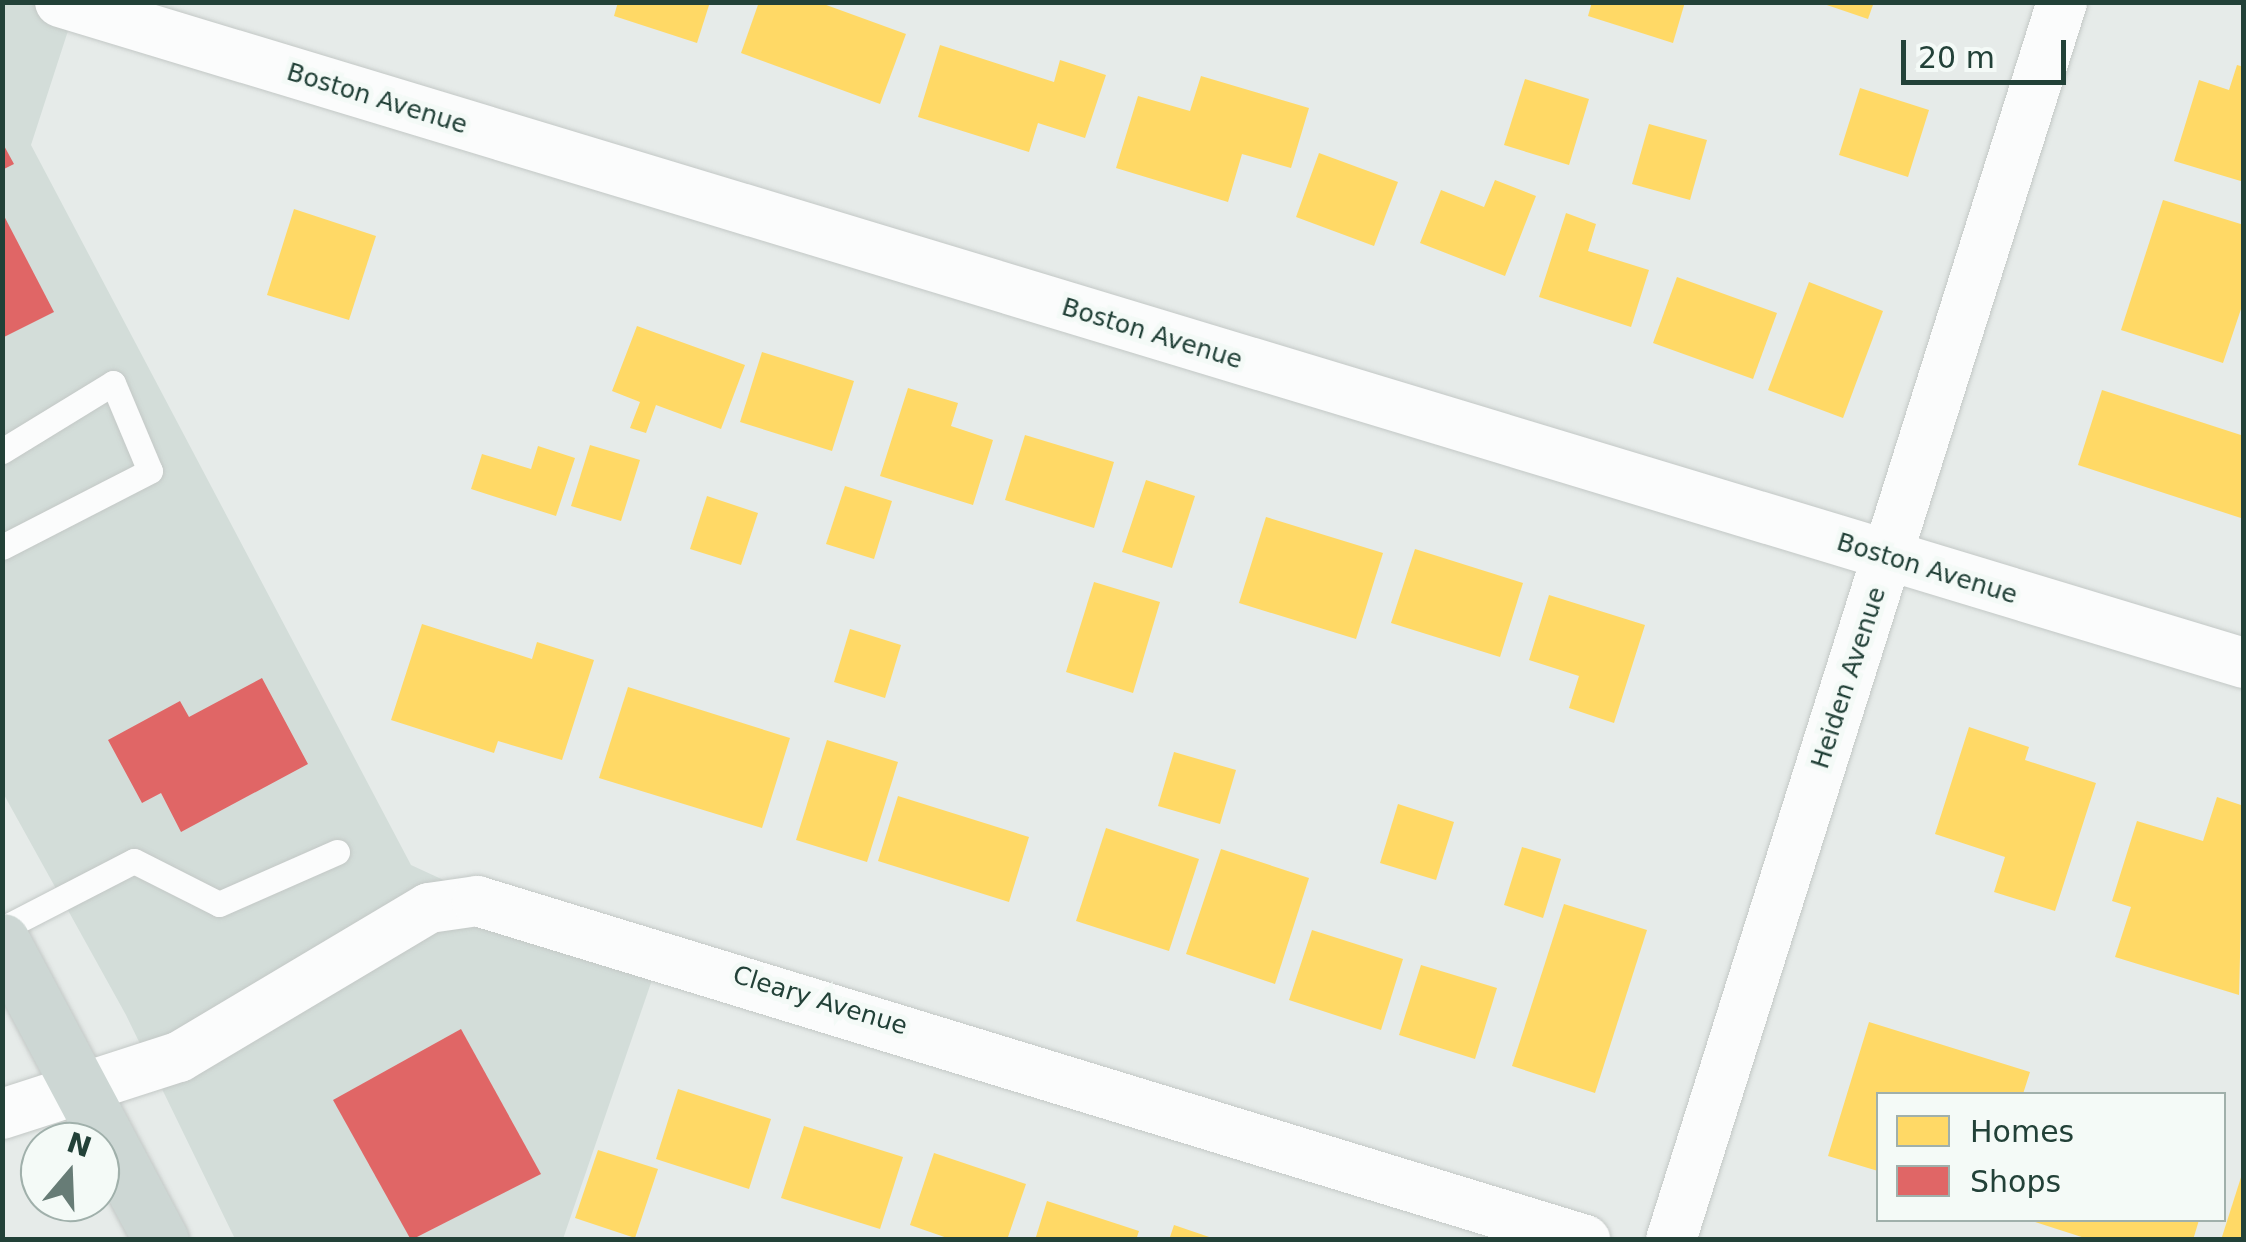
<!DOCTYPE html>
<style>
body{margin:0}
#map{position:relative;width:2246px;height:1242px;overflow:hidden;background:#e6ebe9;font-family:"DejaVu Sans",sans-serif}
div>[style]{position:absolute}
.built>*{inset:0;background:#d3ddd9}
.homes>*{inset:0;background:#ffd966}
.shops>*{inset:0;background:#e06666}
.roads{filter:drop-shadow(0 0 2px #c3c8c6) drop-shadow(0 0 2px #c3c8c6)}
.lane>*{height:25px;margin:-12.5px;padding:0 12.5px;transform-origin:12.5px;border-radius:12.5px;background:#fbfcfc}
.street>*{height:50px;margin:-25px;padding:0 25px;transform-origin:25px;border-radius:25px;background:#fbfcfc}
.primary>*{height:55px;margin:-27.5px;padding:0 27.5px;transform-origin:27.5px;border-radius:27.5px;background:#cdd7d4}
span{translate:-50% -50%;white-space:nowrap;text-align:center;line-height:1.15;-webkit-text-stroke:10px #f4faf7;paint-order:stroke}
.street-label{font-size:25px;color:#224138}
.frame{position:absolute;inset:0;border:5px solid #224138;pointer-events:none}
.legend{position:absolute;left:1876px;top:1092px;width:350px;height:130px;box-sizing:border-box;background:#f4faf7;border:2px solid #a0b0ab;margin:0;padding:12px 18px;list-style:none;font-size:30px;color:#224138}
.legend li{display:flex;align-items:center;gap:20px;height:50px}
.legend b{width:50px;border:2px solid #a0b0ab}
.north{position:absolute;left:20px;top:1122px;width:100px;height:100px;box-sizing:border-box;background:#f4faf7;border:2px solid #a0b0ab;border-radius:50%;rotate:19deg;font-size:28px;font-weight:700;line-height:40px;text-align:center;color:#224138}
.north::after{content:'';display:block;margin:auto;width:35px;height:45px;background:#677c76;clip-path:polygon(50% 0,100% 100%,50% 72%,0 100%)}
.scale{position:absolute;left:1901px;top:40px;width:165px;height:45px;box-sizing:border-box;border:5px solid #224138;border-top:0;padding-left:12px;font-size:30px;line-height:35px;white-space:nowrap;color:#224138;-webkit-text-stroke:8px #f4faf7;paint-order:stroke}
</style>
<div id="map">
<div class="built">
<i style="clip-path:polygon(2px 3px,77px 3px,31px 145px,411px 865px,653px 977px,563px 1239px,235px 1239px,126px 1015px,3px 793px)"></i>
</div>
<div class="homes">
<i style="clip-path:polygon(618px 2px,710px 2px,697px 43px,614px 16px)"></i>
<i style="clip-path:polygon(759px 2px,818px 2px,906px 34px,880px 104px,741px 53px)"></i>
<i style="clip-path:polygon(1592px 2px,1685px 2px,1673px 43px,1588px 16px)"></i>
<i style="clip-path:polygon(1818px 2px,1874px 2px,1868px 19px)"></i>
<i style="clip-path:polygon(940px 45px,1054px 82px,1060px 60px,1106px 75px,1085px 138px,1038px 123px,1029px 152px,918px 117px)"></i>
<i style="clip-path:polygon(2237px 65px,2244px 67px,2244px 182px,2174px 161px,2199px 80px,2229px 90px)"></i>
<i style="clip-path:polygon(1201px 76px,1309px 108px,1291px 168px,1242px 154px,1228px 202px,1116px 168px,1138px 96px,1190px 111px)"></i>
<i style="clip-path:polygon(1525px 79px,1589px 99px,1569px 165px,1504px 145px)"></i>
<i style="clip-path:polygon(1860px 88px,1929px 110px,1908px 177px,1839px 155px)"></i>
<i style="clip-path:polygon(1649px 124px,1707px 140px,1690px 200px,1632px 184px)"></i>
<i style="clip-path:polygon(1319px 153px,1398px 182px,1374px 246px,1296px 217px)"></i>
<i style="clip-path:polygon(1495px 180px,1536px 196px,1505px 276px,1420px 243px,1441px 190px,1484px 207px)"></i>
<i style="clip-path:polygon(2163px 200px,2244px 225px,2244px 300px,2223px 363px,2121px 330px)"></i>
<i style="clip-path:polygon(294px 209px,376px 236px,349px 320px,267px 295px)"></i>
<i style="clip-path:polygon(1566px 213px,1596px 224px,1588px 251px,1649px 270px,1631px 327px,1539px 297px)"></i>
<i style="clip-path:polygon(1677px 277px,1777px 313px,1753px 379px,1653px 343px)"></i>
<i style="clip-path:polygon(1809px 282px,1883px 311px,1843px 418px,1768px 390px)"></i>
<i style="clip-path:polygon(637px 326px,745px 365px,721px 429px,656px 405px,646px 433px,630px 428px,640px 402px,612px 391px)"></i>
<i style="clip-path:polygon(762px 352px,854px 381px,832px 451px,740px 422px)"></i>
<i style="clip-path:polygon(908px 388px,958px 403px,951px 426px,993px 440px,973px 505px,880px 476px)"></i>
<i style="clip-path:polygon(2102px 390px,2244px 436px,2244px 519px,2078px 465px)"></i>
<i style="clip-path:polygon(1025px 435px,1114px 462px,1094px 528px,1005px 500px)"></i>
<i style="clip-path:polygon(590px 445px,640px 460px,621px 521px,571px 506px)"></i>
<i style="clip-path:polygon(538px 446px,575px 458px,556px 516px,471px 489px,482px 454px,531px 469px)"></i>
<i style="clip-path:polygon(1146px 480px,1195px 496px,1172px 568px,1122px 552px)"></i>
<i style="clip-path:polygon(845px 486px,892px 501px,874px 559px,826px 544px)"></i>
<i style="clip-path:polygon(707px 496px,758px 513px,741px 565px,690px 549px)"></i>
<i style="clip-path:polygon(1266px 517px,1383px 553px,1356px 639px,1239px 603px)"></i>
<i style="clip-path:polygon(1415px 549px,1523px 583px,1500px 657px,1391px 623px)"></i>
<i style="clip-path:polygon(1094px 582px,1160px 602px,1133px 693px,1066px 672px)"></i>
<i style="clip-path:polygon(1549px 595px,1645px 625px,1614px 723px,1569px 708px,1579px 676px,1529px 660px)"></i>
<i style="clip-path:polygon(422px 624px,532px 659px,537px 642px,594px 660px,562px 760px,498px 741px,494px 753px,391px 720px)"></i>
<i style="clip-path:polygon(850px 629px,901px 645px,885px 698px,834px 682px)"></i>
<i style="clip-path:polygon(628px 687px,790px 738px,762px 828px,599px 778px)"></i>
<i style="clip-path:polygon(1969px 727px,2029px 747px,2025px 760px,2096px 783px,2055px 911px,1994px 892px,2005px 857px,1935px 834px)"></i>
<i style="clip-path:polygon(827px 740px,898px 762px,867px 862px,796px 840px)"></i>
<i style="clip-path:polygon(1174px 752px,1236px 770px,1220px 824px,1158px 806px)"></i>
<i style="clip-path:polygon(898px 796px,1029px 837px,1009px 902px,878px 861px)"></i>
<i style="clip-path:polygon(2217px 797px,2244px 806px,2239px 995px,2115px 957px,2131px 907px,2112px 901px,2137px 821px,2203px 841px)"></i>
<i style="clip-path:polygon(1398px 804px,1454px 822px,1436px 880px,1380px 863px)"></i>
<i style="clip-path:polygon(1106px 828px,1199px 859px,1169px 951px,1076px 921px)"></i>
<i style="clip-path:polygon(1522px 847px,1561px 859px,1543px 918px,1504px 905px)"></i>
<i style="clip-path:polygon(1221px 849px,1309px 878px,1275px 984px,1186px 954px)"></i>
<i style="clip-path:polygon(1564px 904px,1647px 930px,1595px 1093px,1512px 1066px)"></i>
<i style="clip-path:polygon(1312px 930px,1403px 959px,1381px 1030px,1289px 1000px)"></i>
<i style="clip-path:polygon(1421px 965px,1497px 988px,1475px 1059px,1399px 1035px)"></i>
<i style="clip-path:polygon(1869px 1022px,2030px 1072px,2023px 1094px,1878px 1094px,1878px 1171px,1828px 1156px)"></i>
<i style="clip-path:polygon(678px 1089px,771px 1119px,749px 1189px,656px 1159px)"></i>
<i style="clip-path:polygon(804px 1126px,903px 1157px,880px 1229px,781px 1198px)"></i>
<i style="clip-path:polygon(598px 1150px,658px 1169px,635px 1238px,575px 1218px)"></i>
<i style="clip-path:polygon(934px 1153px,1026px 1184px,1007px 1240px,953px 1240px,910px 1225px)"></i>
<i style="clip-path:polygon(2243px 1171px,2244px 1240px,2221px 1240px)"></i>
<i style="clip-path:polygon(1047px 1201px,1139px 1231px,1136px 1240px,1035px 1240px)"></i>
<i style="clip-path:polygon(2029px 1220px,2199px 1220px,2193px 1240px,2091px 1240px)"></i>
<i style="clip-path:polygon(1174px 1225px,1215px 1239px,1215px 1240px,1169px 1240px)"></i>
</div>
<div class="shops">
<i style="clip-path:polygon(2px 142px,14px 164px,2px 170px)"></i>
<i style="clip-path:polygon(2px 212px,54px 312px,2px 338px)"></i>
<i style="clip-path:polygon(262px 678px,308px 764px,181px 832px,161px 793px,142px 803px,108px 740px,180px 701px,189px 717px)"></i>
<i style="clip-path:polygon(461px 1029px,541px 1174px,411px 1240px,333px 1100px)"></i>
</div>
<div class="roads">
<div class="lane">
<i style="left:2px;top:451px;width:130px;rotate:-31.5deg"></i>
<i style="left:113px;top:383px;width:95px;rotate:67.2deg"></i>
<i style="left:150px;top:471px;width:166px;rotate:152.8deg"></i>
<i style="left:2px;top:929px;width:148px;rotate:-27.3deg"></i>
<i style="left:134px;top:861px;width:95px;rotate:26.8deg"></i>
<i style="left:219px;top:904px;width:129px;rotate:-23.8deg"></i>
</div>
<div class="street">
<i style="left:60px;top:2px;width:2282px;rotate:16.84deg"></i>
<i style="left:2px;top:1114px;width:186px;rotate:-17.9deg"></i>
<i style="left:179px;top:1057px;width:291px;rotate:-30.8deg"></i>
<i style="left:429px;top:908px;width:49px;rotate:-8.3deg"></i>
<i style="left:477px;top:901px;width:1159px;rotate:17.01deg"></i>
<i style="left:1671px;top:1240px;width:1298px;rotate:-72.47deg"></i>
</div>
<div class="primary">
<i style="left:2px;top:941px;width:339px;rotate:62deg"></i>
</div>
</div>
<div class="street-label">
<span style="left:377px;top:99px;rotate:17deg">Boston Avenue</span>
<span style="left:1152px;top:334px;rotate:17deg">Boston Avenue</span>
<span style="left:1927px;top:569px;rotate:17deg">Boston Avenue</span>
<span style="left:1849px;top:678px;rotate:-72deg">Heiden Avenue</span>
<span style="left:820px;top:1001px;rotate:17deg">Cleary Avenue</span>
</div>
<div class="frame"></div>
<ul class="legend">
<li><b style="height:28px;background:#ffd966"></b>Homes</li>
<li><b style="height:28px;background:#e06666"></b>Shops</li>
</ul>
<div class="north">N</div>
<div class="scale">20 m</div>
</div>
